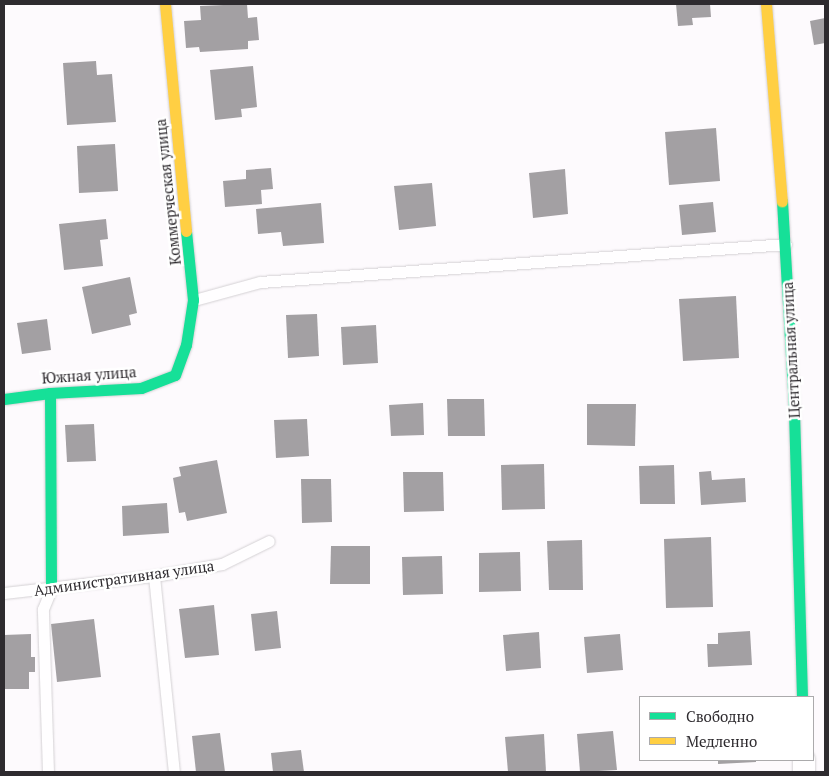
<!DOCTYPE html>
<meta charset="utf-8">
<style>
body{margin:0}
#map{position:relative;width:829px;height:776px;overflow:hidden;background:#fdfafd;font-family:"PT Serif",serif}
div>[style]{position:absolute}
.building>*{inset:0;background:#a3a0a3}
.roads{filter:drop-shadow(0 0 1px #d4d1d4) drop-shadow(0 0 1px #d4d1d4)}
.lane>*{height:11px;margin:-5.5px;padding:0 5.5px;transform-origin:5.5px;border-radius:5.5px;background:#fffeff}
.street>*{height:22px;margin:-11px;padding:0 11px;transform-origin:11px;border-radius:11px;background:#fffeff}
.fast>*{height:11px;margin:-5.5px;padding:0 5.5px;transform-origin:5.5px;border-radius:5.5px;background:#16e098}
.slow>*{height:11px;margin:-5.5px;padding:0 5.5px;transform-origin:5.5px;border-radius:5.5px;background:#ffcf43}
span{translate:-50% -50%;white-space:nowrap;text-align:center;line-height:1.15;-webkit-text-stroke:5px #fff;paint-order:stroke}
.street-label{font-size:15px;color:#2e2b2f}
.frame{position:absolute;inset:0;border:5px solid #2e2b2f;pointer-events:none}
.legend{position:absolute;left:639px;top:696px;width:175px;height:65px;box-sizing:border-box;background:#fff;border:1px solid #abaaac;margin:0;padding:6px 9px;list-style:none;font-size:15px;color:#2e2b2f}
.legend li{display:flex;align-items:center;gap:10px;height:25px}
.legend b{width:25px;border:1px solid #abaaac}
</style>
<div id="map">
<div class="building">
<i style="clip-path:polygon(247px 4px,248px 18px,257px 17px,259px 40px,248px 41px,248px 49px,200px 52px,199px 47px,186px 48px,184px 21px,201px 20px,200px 6px)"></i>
<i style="clip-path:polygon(676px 4px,710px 4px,711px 17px,692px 18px,693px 25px,678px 26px)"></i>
<i style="clip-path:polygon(825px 18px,825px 43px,814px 45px,810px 21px)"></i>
<i style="clip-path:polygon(96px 61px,97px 75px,112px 74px,116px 122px,67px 125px,63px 63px)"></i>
<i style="clip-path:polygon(253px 66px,257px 107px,241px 109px,242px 117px,215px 120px,210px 70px)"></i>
<i style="clip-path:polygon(716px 128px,720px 181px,669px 185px,665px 132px)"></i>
<i style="clip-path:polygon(115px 144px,118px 191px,79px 193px,77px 146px)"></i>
<i style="clip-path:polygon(271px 168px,273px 189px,261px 190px,262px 204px,225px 207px,223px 181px,246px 179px,246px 170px)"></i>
<i style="clip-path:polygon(565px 169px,568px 214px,533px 218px,529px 173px)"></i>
<i style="clip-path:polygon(432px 183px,436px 226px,399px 230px,394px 186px)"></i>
<i style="clip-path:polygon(713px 202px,716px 232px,682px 235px,679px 205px)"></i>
<i style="clip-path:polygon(321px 203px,324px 243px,283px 246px,281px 232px,258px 234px,256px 209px)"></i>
<i style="clip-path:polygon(106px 219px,108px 239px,100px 240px,103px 266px,64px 270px,59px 224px)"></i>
<i style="clip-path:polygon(130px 277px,137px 313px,129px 315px,131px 325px,92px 334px,82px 287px)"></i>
<i style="clip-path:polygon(736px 296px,739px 358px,683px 361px,679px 299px)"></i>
<i style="clip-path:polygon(317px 314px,319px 356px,288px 358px,286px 315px)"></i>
<i style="clip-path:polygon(47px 319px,51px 350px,22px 354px,17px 323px)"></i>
<i style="clip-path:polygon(376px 325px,378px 363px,343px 365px,341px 327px)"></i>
<i style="clip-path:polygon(447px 399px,484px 399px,485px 436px,448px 436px)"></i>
<i style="clip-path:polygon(423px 403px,424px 435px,391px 436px,389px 405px)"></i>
<i style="clip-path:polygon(587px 404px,636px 404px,635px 446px,587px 445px)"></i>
<i style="clip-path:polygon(307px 419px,309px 456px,276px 458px,274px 420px)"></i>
<i style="clip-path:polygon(94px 424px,96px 461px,67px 462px,65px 425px)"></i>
<i style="clip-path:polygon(217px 460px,227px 513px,187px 521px,185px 512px,179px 513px,173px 478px,181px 476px,179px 467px)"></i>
<i style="clip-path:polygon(544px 464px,545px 509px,502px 510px,501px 465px)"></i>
<i style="clip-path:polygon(674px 465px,675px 504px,640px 504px,639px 466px)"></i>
<i style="clip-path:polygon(711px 471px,712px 480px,745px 478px,746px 502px,701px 505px,699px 472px)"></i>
<i style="clip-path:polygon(403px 472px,443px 472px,444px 511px,404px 512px)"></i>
<i style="clip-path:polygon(301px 479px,331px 479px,332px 522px,302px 523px)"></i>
<i style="clip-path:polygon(167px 503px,169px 533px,123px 536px,122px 506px)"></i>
<i style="clip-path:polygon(711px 537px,713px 607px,666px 608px,664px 539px)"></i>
<i style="clip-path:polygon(582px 540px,583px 590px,549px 590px,547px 541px)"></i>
<i style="clip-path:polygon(331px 546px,370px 546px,370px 584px,330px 584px)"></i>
<i style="clip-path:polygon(520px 552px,521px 591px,479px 592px,479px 553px)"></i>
<i style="clip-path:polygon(442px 556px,443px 594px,403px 595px,402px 557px)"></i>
<i style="clip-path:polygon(214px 605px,219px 655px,185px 658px,179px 609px)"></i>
<i style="clip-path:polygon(277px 611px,281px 648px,255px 651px,251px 614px)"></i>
<i style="clip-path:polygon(94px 619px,101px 677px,57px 682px,51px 624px)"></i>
<i style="clip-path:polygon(750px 631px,752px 665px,708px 667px,707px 644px,718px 644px,718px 633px)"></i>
<i style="clip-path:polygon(539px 632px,541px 668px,506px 671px,503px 635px)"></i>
<i style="clip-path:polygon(31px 634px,31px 657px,35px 657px,35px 672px,29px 672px,29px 689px,4px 689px,4px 635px)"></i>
<i style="clip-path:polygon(620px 634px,623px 670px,587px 673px,584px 637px)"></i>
<i style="clip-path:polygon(613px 731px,617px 770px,580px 772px,577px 734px)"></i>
<i style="clip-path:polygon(220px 733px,225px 772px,196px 772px,192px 736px)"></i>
<i style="clip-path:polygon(544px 734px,546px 772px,508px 772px,505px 737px)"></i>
<i style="clip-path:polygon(301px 750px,304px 772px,273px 772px,271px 753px)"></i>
<i style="clip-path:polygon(718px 760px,756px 760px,756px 762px,718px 764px)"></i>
</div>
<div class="roads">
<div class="lane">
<i style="left:194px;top:300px;width:68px;rotate:-15.3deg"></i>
<i style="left:260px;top:282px;width:527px;rotate:-4.13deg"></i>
<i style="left:154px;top:576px;width:197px;rotate:84.2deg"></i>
<i style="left:4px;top:593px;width:151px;rotate:-6.5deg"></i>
<i style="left:154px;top:576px;width:69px;rotate:-10deg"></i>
<i style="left:222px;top:564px;width:52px;rotate:-26.1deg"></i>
<i style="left:48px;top:772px;width:163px;rotate:-91.8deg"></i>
<i style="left:43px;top:609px;width:22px;rotate:-68deg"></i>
</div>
<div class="street">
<i style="left:804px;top:760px;width:12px;rotate:90deg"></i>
</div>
<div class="fast">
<i style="left:782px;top:201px;width:210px;rotate:86.7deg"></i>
<i style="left:794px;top:411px;width:286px;rotate:88.4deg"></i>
<i style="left:50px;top:393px;width:196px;rotate:89.7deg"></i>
<i style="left:4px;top:399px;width:46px;rotate:-7.4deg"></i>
<i style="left:50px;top:393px;width:91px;rotate:-3.1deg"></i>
<i style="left:141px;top:388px;width:36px;rotate:-21deg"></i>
<i style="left:175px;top:375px;width:32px;rotate:-70deg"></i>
<i style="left:186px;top:345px;width:46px;rotate:-81.2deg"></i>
<i style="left:193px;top:300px;width:69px;rotate:-95.8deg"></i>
</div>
<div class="slow">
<i style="left:165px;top:4px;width:228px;rotate:84.7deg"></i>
<i style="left:766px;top:4px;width:198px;rotate:85.4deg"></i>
</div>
</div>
<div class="street-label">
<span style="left:168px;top:192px;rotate:-96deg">Коммерческая улица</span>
<span style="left:791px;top:350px;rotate:-93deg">Центральная улица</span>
<span style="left:89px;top:375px;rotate:-4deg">Южная улица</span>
<span style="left:124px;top:578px;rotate:-8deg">Административная улица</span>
</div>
<div class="frame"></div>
<ul class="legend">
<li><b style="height:6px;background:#16e098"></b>Свободно</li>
<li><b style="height:6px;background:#ffcf43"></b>Медленно</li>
</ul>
</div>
